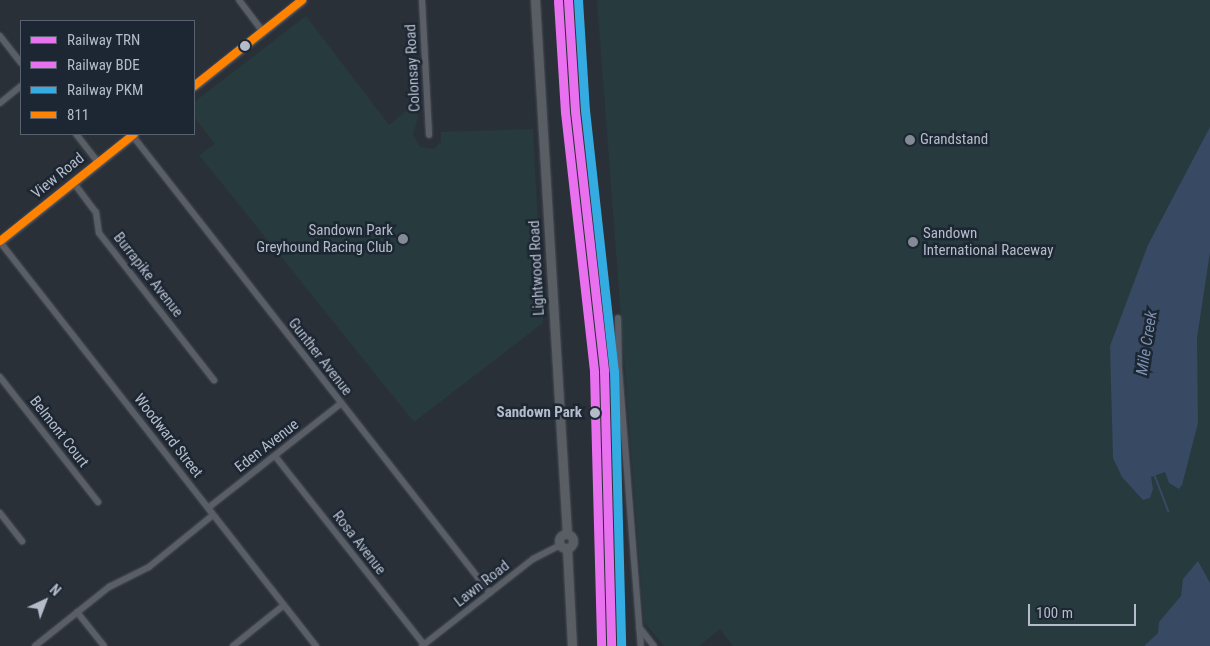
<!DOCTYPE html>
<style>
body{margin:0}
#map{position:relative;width:1210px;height:646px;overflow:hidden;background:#2a3038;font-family:"Roboto Condensed",sans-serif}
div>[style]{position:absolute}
.green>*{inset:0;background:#273a3e}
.water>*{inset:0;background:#384963}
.stream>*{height:2px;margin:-1px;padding:0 1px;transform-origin:1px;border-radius:1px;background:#384963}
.roads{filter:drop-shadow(0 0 1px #484c53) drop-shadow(0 0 1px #484c53)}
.street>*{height:6px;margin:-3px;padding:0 3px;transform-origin:3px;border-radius:3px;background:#5a5e66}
.secondary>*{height:9px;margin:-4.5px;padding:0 4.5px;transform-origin:4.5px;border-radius:4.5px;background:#595d64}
.secondary>.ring{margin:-4.5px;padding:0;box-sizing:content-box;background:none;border:9px solid #595d64;border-radius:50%}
.bus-1>*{height:8px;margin:-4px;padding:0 4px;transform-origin:4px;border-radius:4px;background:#ff8200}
.rail-1>*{height:9px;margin:-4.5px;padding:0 4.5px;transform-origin:4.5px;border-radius:4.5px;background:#e971ef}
.rail-2>*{height:9px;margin:-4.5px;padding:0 4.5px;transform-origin:4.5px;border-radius:4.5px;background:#e971ef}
.rail-3>*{height:9px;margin:-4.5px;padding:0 4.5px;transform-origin:4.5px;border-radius:4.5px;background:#34ace1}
.dots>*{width:14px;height:14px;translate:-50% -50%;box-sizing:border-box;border:2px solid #1d2633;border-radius:50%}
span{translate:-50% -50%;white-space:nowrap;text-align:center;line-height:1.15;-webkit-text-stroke:5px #1d2633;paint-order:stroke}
.street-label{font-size:15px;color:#b4bcc9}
.poi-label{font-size:15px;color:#b4bcc9}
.left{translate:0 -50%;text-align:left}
.right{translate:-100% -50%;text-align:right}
.stop-label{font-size:15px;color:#b4bcc9;font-weight:700}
.water-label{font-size:16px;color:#7c92b1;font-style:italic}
.legend{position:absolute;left:20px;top:20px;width:175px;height:115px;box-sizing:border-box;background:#1d2633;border:1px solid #59626f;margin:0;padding:6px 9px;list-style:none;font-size:15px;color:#b4bcc9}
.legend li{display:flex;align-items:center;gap:10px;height:25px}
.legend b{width:25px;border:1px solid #59626f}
.north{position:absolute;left:20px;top:576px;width:50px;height:50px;-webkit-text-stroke:4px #1d2633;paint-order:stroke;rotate:43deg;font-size:14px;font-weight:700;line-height:20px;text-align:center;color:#b4bcc9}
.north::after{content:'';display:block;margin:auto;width:18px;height:22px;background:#b4bcc9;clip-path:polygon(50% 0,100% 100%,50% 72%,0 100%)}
.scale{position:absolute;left:1028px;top:604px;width:108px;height:22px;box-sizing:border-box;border:2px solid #b4bcc9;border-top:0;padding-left:6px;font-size:15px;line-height:18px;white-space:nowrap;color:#b4bcc9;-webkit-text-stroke:4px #1d2633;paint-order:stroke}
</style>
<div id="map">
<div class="green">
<i style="clip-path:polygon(597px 0,1210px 0,1210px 646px,733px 646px,720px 629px,699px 646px,664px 646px,644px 622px)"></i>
<i style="clip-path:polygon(306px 16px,389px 125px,415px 104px,418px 118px,413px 134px,420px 147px,434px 149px,441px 142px,441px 132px,533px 129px,543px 323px,414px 422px,199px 155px,215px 144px,194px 117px,194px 102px)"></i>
</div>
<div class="water">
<i style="clip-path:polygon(1210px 127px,1210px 252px,1197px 338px,1198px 423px,1182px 485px,1179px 489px,1169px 483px,1165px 472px,1151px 477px,1153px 489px,1150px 498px,1143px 500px,1122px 477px,1113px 458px,1110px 346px,1148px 245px)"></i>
<i style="clip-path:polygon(1198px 561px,1210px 583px,1210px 646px,1144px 646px,1158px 633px,1159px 622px,1181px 596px,1183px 579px)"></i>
</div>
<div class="stream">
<i style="left:1154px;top:474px;width:40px;rotate:69deg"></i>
</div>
<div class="roads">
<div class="street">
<i style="left:239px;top:0;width:38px;rotate:53deg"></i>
<i style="left:422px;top:0;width:135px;rotate:87deg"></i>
<i style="left:0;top:36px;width:34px;rotate:52deg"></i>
<i style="left:0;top:103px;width:27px;rotate:-39deg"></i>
<i style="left:76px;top:134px;width:36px;rotate:52deg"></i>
<i style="left:132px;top:135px;width:581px;rotate:51.99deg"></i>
<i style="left:73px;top:182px;width:38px;rotate:53deg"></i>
<i style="left:96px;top:212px;width:21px;rotate:82deg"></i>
<i style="left:99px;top:233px;width:187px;rotate:52deg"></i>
<i style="left:0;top:242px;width:513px;rotate:51.97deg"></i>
<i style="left:618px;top:318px;width:51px;rotate:88.9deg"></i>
<i style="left:619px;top:369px;width:278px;rotate:85.5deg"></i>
<i style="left:0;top:377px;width:159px;rotate:51.9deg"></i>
<i style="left:275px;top:456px;width:241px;rotate:51.7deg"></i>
<i style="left:208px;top:508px;width:168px;rotate:-38.2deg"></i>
<i style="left:0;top:513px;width:36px;rotate:52deg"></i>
<i style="left:77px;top:612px;width:43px;rotate:51.5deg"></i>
<i style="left:639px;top:627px;width:24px;rotate:52deg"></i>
<i style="left:35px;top:646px;width:95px;rotate:-38.6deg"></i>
<i style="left:109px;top:587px;width:45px;rotate:-26.6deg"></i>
<i style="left:149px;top:567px;width:82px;rotate:-39.1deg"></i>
<i style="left:233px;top:646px;width:65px;rotate:-38.8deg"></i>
<i style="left:422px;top:646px;width:141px;rotate:-38.1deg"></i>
<i style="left:533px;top:559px;width:30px;rotate:-27deg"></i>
</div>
<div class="secondary">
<i style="left:535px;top:0;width:535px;rotate:86.57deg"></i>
<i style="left:194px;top:86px;width:138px;rotate:-38.5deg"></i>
<i style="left:0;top:241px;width:171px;rotate:-38.6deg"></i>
<i class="ring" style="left:559px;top:534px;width:5px;height:5px"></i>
<i style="left:567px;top:548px;width:98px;rotate:87.1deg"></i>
</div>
</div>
<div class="bus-1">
<i style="left:194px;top:86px;width:138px;rotate:-38.5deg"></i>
<i style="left:0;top:241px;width:171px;rotate:-38.6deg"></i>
</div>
<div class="rail-1">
<i style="left:568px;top:0;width:111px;rotate:86.4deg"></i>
<i style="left:575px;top:111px;width:262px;rotate:83.6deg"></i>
<i style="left:604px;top:371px;width:275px;rotate:88.5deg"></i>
</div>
<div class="rail-2">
<i style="left:558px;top:1px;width:111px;rotate:86.4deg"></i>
<i style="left:565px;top:112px;width:262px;rotate:83.6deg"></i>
<i style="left:594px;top:372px;width:274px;rotate:88.5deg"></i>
</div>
<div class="rail-3">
<i style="left:578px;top:0;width:110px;rotate:86.4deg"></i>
<i style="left:585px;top:110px;width:263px;rotate:83.7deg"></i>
<i style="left:614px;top:371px;width:275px;rotate:88.5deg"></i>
</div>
<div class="dots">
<i style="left:245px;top:46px;background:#b4bcc9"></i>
<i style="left:910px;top:140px;background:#848b96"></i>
<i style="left:403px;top:239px;background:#848b96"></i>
<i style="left:913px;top:242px;background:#848b96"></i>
<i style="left:595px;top:413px;background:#b4bcc9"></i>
</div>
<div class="street-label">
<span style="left:413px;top:68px;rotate:-93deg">Colonsay Road</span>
<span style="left:58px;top:176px;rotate:-39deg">View Road</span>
<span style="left:537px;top:268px;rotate:-93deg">Lightwood Road</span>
<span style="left:148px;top:275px;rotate:52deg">Burrapike Avenue</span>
<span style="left:320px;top:357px;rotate:52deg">Gunther Avenue</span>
<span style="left:59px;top:432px;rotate:52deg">Belmont Court</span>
<span style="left:168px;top:436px;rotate:52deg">Woodward Street</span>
<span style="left:267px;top:446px;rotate:-38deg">Eden Avenue</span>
<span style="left:359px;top:543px;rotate:52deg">Rosa Avenue</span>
<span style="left:482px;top:584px;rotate:-38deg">Lawn Road</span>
</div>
<div class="poi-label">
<span class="left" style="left:920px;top:140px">Grandstand</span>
<span class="right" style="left:393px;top:239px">Sandown Park<br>Greyhound Racing Club</span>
<span class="left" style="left:923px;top:242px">Sandown<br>International Raceway</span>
</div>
<div class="stop-label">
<span class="right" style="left:582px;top:413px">Sandown Park</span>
</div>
<div class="water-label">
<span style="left:1147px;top:343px;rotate:-81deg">Mile Creek</span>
</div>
<ul class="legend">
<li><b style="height:6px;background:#e971ef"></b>Railway TRN</li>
<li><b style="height:6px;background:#e971ef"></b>Railway BDE</li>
<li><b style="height:6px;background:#34ace1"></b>Railway PKM</li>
<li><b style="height:6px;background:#ff8200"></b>811</li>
</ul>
<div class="north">N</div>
<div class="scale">100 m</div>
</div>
